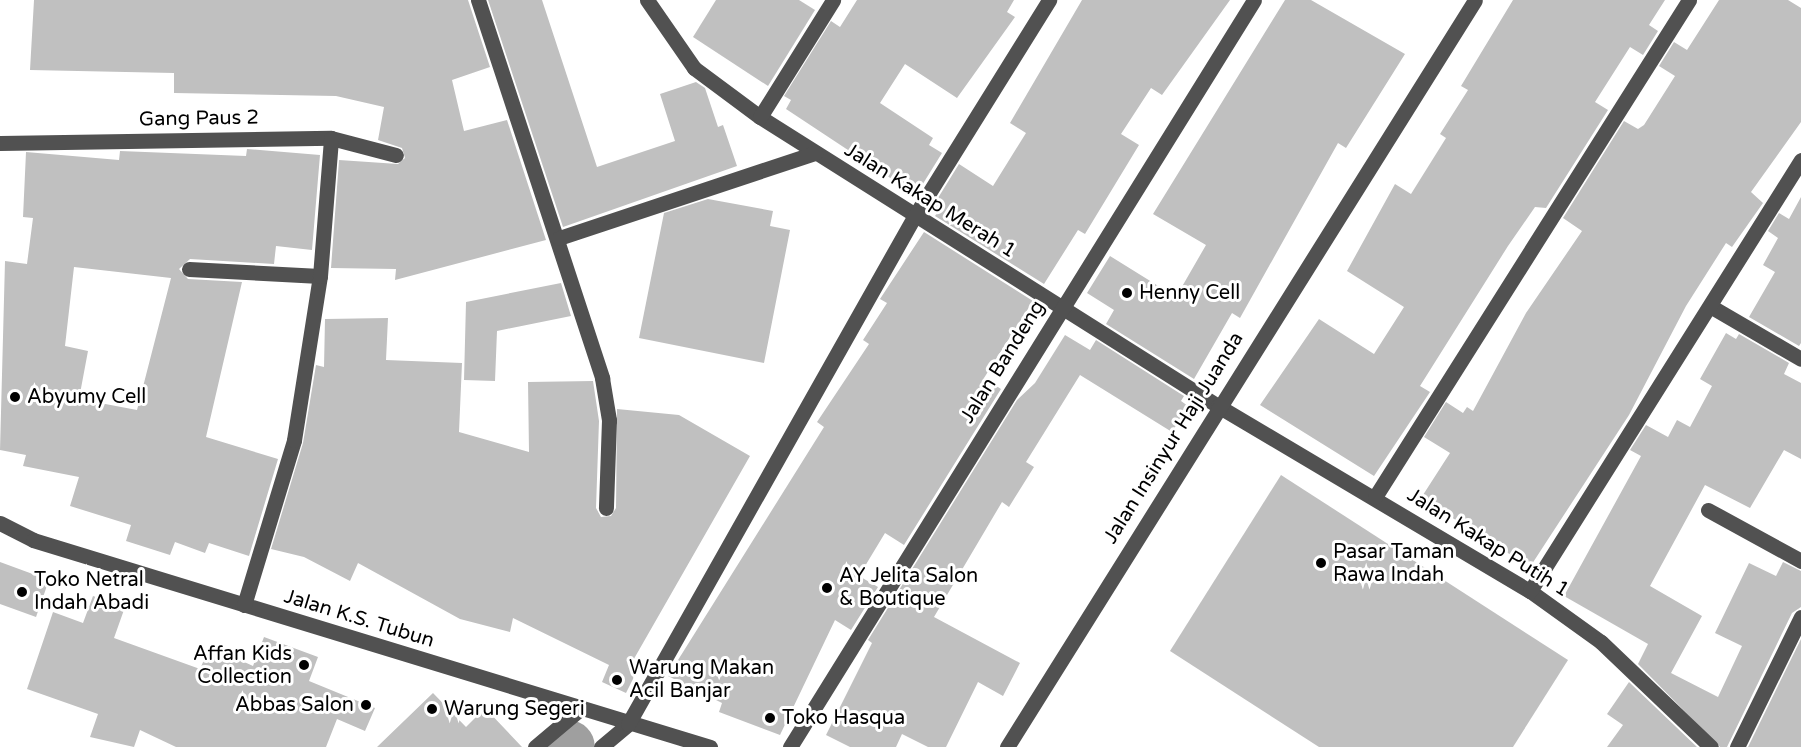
<!DOCTYPE html>
<style>
body{margin:0}
#map{position:relative;width:1801px;height:747px;overflow:hidden;background:#fff;font-family:"Varela Round",sans-serif}
div>[style]{position:absolute}
.river>*{height:52px;margin:-26px;padding:0 26px;transform-origin:26px;border-radius:26px;background:#9f9f9f}
.building>*{inset:0;background:#c0c0c0}
.minor>*{height:15px;margin:-7.5px;padding:0 7.5px;transform-origin:7.5px;border-radius:7.5px;background:#515151}
.dots>*{width:16px;height:16px;translate:-50% -50%;box-sizing:border-box;border:3px solid #fff;border-radius:50%}
span{translate:-50% -50%;white-space:nowrap;text-align:center;line-height:1.15;-webkit-text-stroke:6px #fff;paint-order:stroke}
.street-label{font-size:20px;color:#000}
.poi-label{font-size:20px;color:#000}
.left{translate:0 -50%;text-align:left}
.right{translate:-100% -50%;text-align:right}
</style>
<div id="map">
<div class="river">
<i style="left:568px;top:747px;width:1px;rotate:-45deg"></i>
</div>
<div class="building">
<i style="clip-path:polygon(34px 0,468px 0,490px 67px,452px 80px,464px 131px,507px 120px,546px 240px,395px 280px,396px 269px,331px 268px,339px 160px,398px 164px,405px 158px,402px 148px,378px 140px,384px 107px,336px 96px,174px 93px,174px 73px,30px 70px)"></i>
<i style="clip-path:polygon(488px 0,542px 0,597px 167px,675px 141px,660px 94px,696px 82px,705px 88px,718px 127px,723px 125px,737px 166px,563px 227px)"></i>
<i style="clip-path:polygon(716px 0,799px 0,815px 10px,768px 86px,693px 37px)"></i>
<i style="clip-path:polygon(857px 0,1014px 0,1007px 12px,1015px 17px,957px 98px,905px 64px,880px 103px,933px 138px,929px 145px,942px 153px,916px 195px,786px 109px,791px 100px,784px 96px,831px 21px,840px 27px)"></i>
<i style="clip-path:polygon(1082px 0,1230px 0,1162px 95px,1151px 88px,1121px 134px,1139px 145px,1085px 234px,1078px 230px,1044px 284px,935px 216px,939px 210px,933px 206px,959px 164px,993px 186px,1026px 133px,1010px 123px)"></i>
<i style="clip-path:polygon(1285px 0,1311px 0,1405px 54px,1346px 148px,1338px 143px,1240px 318px,1232px 313px,1194px 379px,1106px 324px,1114px 310px,1087px 293px,1110px 256px,1176px 297px,1206px 245px,1153px 214px)"></i>
<i style="clip-path:polygon(1513px 0,1665px 0,1649px 25px,1658px 31px,1643px 55px,1630px 47px,1595px 102px,1608px 110px,1546px 208px,1535px 207px,1508px 246px,1420px 386px,1430px 392px,1374px 476px,1260px 405px,1319px 319px,1374px 354px,1404px 307px,1347px 271px,1395px 184px,1411px 194px,1446px 138px,1440px 134px,1468px 90px,1461px 86px)"></i>
<i style="clip-path:polygon(1719px 0,1788px 0,1801px 8px,1801px 122px,1751px 192px,1763px 203px,1732px 247px,1726px 243px,1686px 306px,1629px 415px,1530px 567px,1421px 498px,1450px 453px,1424px 437px,1446px 402px,1463px 413px,1467px 407px,1473px 411px,1526px 313px,1582px 231px,1563px 218px,1624px 121px,1638px 129px,1644px 125px,1675px 76px,1659px 66px,1674px 42px,1687px 50px)"></i>
<i style="clip-path:polygon(evenodd,247px 149px,320px 155px,312px 250px,276px 246px,274px 264px,190px 259px,179px 269px,188px 279px,242px 282px,206px 437px,278px 459px,249px 556px,209px 543px,205px 553px,175px 542px,170px 555px,126px 541px,131px 525px,70px 506px,79px 477px,23px 466px,26px 455px,0 450px,5px 261px,27px 264px,33px 218px,23px 217px,26px 152px,119px 160px,120px 151px,246px 156px,247px 149px,74px 267px,171px 278px,137px 410px,79px 399px,88px 351px,65px 346px,74px 267px)"></i>
<i style="clip-path:polygon(1801px 197px,1801px 343px,1799px 346px,1749px 317px,1775px 272px,1763px 265px,1778px 238px,1768px 231px,1779px 213px,1789px 219px)"></i>
<i style="clip-path:polygon(708px 199px,773px 211px,770px 226px,790px 230px,764px 363px,639px 338px,664px 213px)"></i>
<i style="clip-path:polygon(924px 232px,1033px 301px,984px 378px,1001px 389px,904px 545px,885px 533px,859px 576px,878px 587px,851px 630px,835px 620px,780px 735px,719px 712px,722px 703px,668px 676px,824px 427px,817px 422px,869px 344px,863px 340px,887px 303px,880px 299px)"></i>
<i style="clip-path:polygon(561px 283px,571px 316px,497px 331px,495px 381px,464px 380px,466px 302px)"></i>
<i style="clip-path:polygon(388px 318px,386px 360px,462px 363px,459px 432px,529px 452px,528px 382px,593px 381px,599px 421px,596px 508px,601px 517px,611px 516px,616px 508px,617px 409px,679px 415px,750px 456px,631px 664px,638px 669px,626px 693px,602px 682px,609px 665px,513px 618px,510px 632px,460px 619px,358px 563px,350px 581px,304px 557px,271px 549px,303px 443px,316px 365px,324px 367px,325px 319px)"></i>
<i style="clip-path:polygon(1726px 333px,1736px 339px,1739px 334px,1789px 363px,1784px 374px,1801px 383px,1801px 459px,1784px 450px,1750px 508px,1705px 485px,1650px 586px,1702px 616px,1671px 673px,1718px 697px,1742px 646px,1715px 633px,1749px 563px,1776px 576px,1783px 562px,1801px 571px,1801px 607px,1792px 613px,1727px 747px,1720px 747px,1638px 664px,1648px 644px,1564px 596px,1641px 456px,1630px 450px,1646px 425px,1668px 437px,1677px 420px,1690px 427px,1712px 386px,1700px 379px)"></i>
<i style="clip-path:polygon(1065px 335px,1090px 350px,1096px 340px,1184px 396px,1181px 401px,1188px 406px,1172px 432px,1080px 375px,1026px 462px,1034px 467px,1009px 507px,1002px 502px,934px 617px,1020px 663px,1003px 696px,978px 682px,946px 747px,928px 747px,902px 734px,896px 747px,850px 747px,826px 735px,872px 643px,868px 640px,1017px 400px,1035px 383px)"></i>
<i style="clip-path:polygon(1281px 475px,1568px 660px,1513px 747px,1319px 747px,1170px 651px)"></i>
<i style="clip-path:polygon(0 562px,49px 580px,36px 617px,0 604px)"></i>
<i style="clip-path:polygon(93px 596px,125px 607px,114px 638px,200px 669px,210px 646px,253px 666px,264px 637px,318px 657px,309px 681px,375px 708px,365px 731px,337px 719px,326px 747px,176px 747px,140px 730px,134px 747px,90px 737px,98px 714px,27px 689px,53px 612px,83px 623px)"></i>
<i style="clip-path:polygon(1801px 639px,1801px 747px,1748px 747px)"></i>
<i style="clip-path:polygon(1629px 682px,1697px 747px,1607px 747px,1623px 725px,1607px 714px)"></i>
<i style="clip-path:polygon(433px 693px,466px 727px,485px 708px,522px 747px,377px 747px)"></i>
</div>
<div class="minor">
<i style="left:478px;top:0;width:398px;rotate:71.8deg"></i>
<i style="left:602px;top:378px;width:43px;rotate:80.5deg"></i>
<i style="left:609px;top:420px;width:88px;rotate:92deg"></i>
<i style="left:647px;top:0;width:83px;rotate:55.3deg"></i>
<i style="left:694px;top:68px;width:82px;rotate:36.6deg"></i>
<i style="left:760px;top:117px;width:542px;rotate:32.25deg"></i>
<i style="left:1218px;top:406px;width:363px;rotate:30.7deg"></i>
<i style="left:1530px;top:591px;width:87px;rotate:35.7deg"></i>
<i style="left:1601px;top:642px;width:152px;rotate:43.7deg"></i>
<i style="left:760px;top:117px;width:138px;rotate:-58deg"></i>
<i style="left:0;top:143px;width:331px;rotate:-0.9deg"></i>
<i style="left:331px;top:138px;width:67px;rotate:14.7deg"></i>
<i style="left:559px;top:238px;width:270px;rotate:-18.4deg"></i>
<i style="left:189px;top:269px;width:131px;rotate:3.1deg"></i>
<i style="left:1710px;top:306px;width:105px;rotate:30.2deg"></i>
<i style="left:1375px;top:497px;width:588px;rotate:-57.72deg"></i>
<i style="left:1708px;top:510px;width:106px;rotate:28.7deg"></i>
<i style="left:0;top:523px;width:37px;rotate:27deg"></i>
<i style="left:33px;top:540px;width:708px;rotate:17deg"></i>
<i style="left:1530px;top:591px;width:509px;rotate:-57.84deg"></i>
<i style="left:244px;top:605px;width:172px;rotate:-73.1deg"></i>
<i style="left:294px;top:440px;width:166px;rotate:-81deg"></i>
<i style="left:320px;top:276px;width:138px;rotate:-85.4deg"></i>
<i style="left:535px;top:747px;width:59px;rotate:-40.2deg"></i>
<i style="left:601px;top:747px;width:35px;rotate:-40deg"></i>
<i style="left:628px;top:724px;width:582px;rotate:-60.57deg"></i>
<i style="left:914px;top:217px;width:256px;rotate:-58.1deg"></i>
<i style="left:790px;top:747px;width:879px;rotate:-58.15deg"></i>
<i style="left:1007px;top:747px;width:881px;rotate:-57.93deg"></i>
<i style="left:1737px;top:747px;width:145px;rotate:-63.8deg"></i>
</div>
<div class="dots">
<i style="left:1127px;top:293px;background:#000"></i>
<i style="left:15px;top:397px;background:#000"></i>
<i style="left:1321px;top:563px;background:#000"></i>
<i style="left:827px;top:588px;background:#000"></i>
<i style="left:22px;top:592px;background:#000"></i>
<i style="left:304px;top:665px;background:#000"></i>
<i style="left:617px;top:680px;background:#000"></i>
<i style="left:366px;top:705px;background:#000"></i>
<i style="left:432px;top:709px;background:#000"></i>
<i style="left:770px;top:718px;background:#000"></i>
</div>
<div class="street-label">
<span style="left:199px;top:119px;rotate:-1deg">Gang Paus 2</span>
<span style="left:930px;top:201px;rotate:32deg">Jalan Kakap Merah 1</span>
<span style="left:1003px;top:362px;rotate:-58deg">Jalan Bandeng</span>
<span style="left:1174px;top:438px;rotate:-58deg">Jalan Insinyur Haji Juanda</span>
<span style="left:1488px;top:543px;rotate:32deg">Jalan Kakap Putih 1</span>
<span style="left:359px;top:619px;rotate:17deg">Jalan K.S. Tubun</span>
</div>
<div class="poi-label">
<span class="left" style="left:1139px;top:293px">Henny Cell</span>
<span class="left" style="left:27px;top:397px">Abyumy Cell</span>
<span class="left" style="left:1333px;top:564px">Pasar Taman<br>Rawa Indah</span>
<span class="left" style="left:839px;top:588px">AY Jelita Salon<br>&amp; Boutique</span>
<span class="left" style="left:34px;top:592px">Toko Netral<br>Indah Abadi</span>
<span class="right" style="left:292px;top:666px">Affan Kids<br>Collection</span>
<span class="left" style="left:629px;top:680px">Warung Makan<br>Acil Banjar</span>
<span class="right" style="left:354px;top:705px">Abbas Salon</span>
<span class="left" style="left:444px;top:709px">Warung Segeri</span>
<span class="left" style="left:782px;top:718px">Toko Hasqua</span>
</div>
</div>
